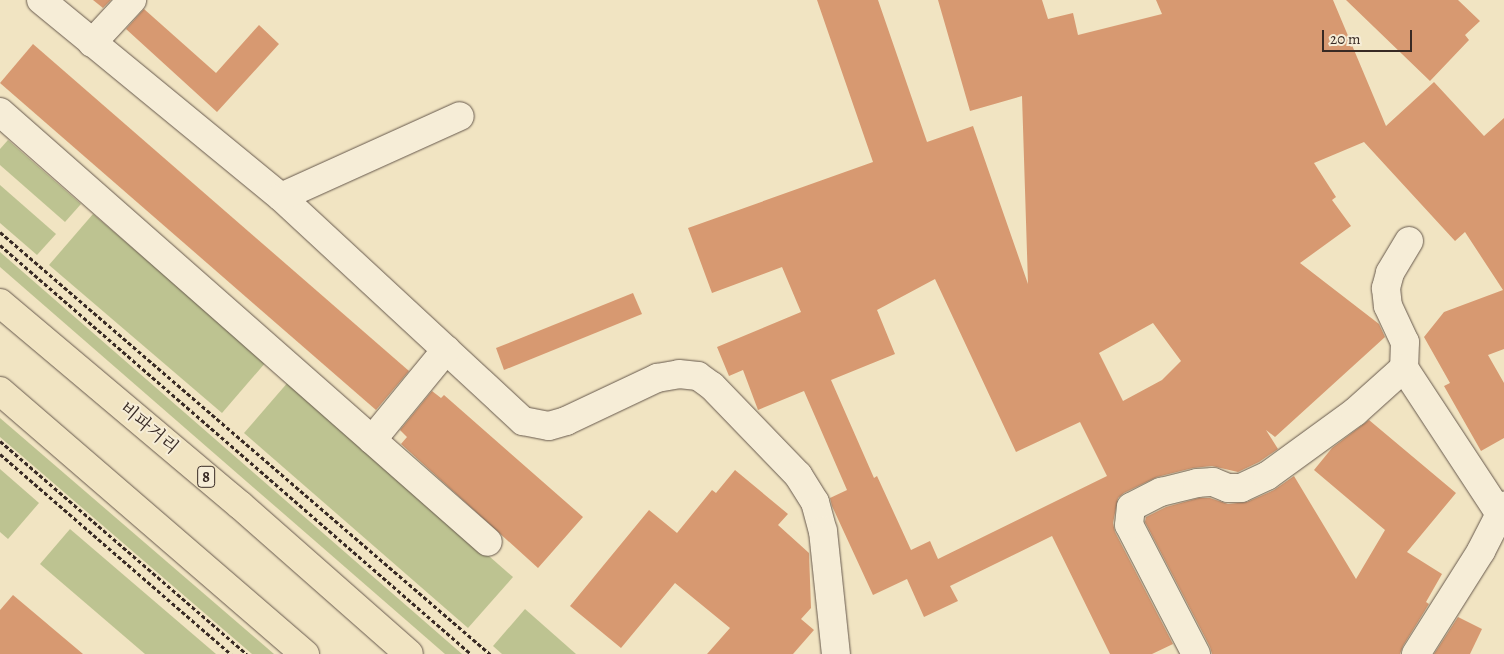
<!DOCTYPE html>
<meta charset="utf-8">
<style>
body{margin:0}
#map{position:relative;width:1504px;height:654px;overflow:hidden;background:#f1e4c2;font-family:Alegreya,"Noto Serif KR",serif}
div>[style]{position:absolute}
.green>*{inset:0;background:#bdc391}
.building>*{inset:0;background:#d79971}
.path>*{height:3px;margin-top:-1.5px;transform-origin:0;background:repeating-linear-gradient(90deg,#382a24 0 4px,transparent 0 6.5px)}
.roads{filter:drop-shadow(0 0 1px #66584c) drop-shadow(0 0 1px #66584c)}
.minor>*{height:28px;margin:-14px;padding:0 14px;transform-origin:14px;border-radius:14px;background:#f6edd7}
.major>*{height:28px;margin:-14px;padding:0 14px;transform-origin:14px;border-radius:14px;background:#f1e4c2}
span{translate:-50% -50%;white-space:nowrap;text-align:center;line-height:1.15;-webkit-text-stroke:4px #f6edd7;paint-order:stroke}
.shield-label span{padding:1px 4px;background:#f6edd7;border:1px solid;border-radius:4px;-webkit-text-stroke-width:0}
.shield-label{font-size:16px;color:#382a24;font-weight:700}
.street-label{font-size:18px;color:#382a24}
.scale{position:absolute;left:1322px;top:30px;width:90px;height:22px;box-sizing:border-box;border:2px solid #382a24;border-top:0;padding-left:6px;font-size:15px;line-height:18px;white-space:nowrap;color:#382a24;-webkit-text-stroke:4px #f6edd7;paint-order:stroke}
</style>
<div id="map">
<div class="green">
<i style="clip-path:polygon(8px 140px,81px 204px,65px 222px,0 165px,0 149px)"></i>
<i style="clip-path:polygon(0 185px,56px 234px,37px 255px,0 223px)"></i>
<i style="clip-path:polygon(93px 214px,266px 362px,222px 413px,49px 265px)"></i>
<i style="clip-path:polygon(0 252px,462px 654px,445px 654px,0 267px)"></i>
<i style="clip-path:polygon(289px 381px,513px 577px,468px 628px,244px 433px)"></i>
<i style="clip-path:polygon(0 418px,274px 654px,252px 654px,0 437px)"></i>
<i style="clip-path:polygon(0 469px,39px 503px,8px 539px,0 532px)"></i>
<i style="clip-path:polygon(70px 529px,216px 654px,145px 654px,40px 564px)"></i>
<i style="clip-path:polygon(525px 609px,576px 654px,502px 654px,493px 646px)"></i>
</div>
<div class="building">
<i style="clip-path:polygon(93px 0,111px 0,103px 8px)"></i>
<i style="clip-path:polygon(evenodd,817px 0,878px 0,927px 142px,973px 126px,1028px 284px,1022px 96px,970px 111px,938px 0,1042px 0,1048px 19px,1073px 13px,1078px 35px,1162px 14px,1156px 0,1333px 0,1386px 126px,1434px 82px,1484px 136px,1504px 118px,1504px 349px,1488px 355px,1504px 383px,1504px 438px,1481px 451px,1444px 386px,1450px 383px,1424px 337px,1444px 312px,1503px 290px,1465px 232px,1455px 241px,1364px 142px,1314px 163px,1336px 197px,1332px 200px,1351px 226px,1300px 263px,1379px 324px,1385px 337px,1275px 437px,1266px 430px,1278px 449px,1259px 462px,1238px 472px,1212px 466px,1193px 468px,1157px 477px,1124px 493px,1118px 498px,1113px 523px,1115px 532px,1173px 644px,1152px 654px,1110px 654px,1052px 536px,950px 586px,958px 601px,924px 617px,907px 579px,873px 595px,832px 506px,830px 498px,847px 490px,804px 391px,758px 410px,743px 370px,729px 376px,717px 347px,801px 312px,782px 267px,712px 293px,688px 228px,873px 162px,817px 0,935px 279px,1016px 452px,1080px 422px,1107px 476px,938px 559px,930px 541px,911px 550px,877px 476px,874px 478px,831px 380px,895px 354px,877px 310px,935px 279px,817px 0,1153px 323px,1181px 361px,1162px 380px,1123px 401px,1099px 353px,1153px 323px)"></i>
<i style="clip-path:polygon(1346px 0,1458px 0,1480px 21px,1465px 35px,1469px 40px,1430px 81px)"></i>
<i style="clip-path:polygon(144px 9px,216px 73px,259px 25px,279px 44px,217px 112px,126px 29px)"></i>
<i style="clip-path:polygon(33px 44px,409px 371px,376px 410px,0 83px)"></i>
<i style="clip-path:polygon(633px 293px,642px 314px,504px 370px,496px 348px)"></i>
<i style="clip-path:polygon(432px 391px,441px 398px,444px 395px,583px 517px,538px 568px,401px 444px,407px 437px,400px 430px)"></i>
<i style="clip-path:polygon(1369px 420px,1456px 493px,1407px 552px,1442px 574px,1426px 602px,1429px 604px,1403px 646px,1400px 654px,1212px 654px,1210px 647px,1145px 522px,1146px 517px,1166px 507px,1199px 498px,1210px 498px,1228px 504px,1247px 502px,1274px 490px,1294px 476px,1356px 579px,1385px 530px,1314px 470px,1332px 448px)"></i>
<i style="clip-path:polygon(735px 470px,788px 514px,778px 525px,809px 553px,811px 608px,801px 619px,814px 630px,793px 654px,707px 654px,730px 628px,675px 583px,621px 648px,570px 606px,649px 510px,677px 533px,712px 490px,716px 493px)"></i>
<i style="clip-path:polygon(13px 595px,83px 654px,0 654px,0 610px)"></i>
<i style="clip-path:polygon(1458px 617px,1482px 629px,1470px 654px,1434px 654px)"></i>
</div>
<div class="path">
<i style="left:0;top:232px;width:647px;rotate:40.74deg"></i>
<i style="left:0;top:245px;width:624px;rotate:40.97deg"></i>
<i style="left:0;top:441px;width:326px;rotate:40.8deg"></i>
<i style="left:0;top:454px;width:306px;rotate:40.9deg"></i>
</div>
<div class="roads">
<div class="minor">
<i style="left:41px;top:0;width:310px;rotate:39.4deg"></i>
<i style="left:281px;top:197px;width:330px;rotate:42.8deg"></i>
<i style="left:523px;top:421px;width:26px;rotate:11deg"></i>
<i style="left:549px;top:426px;width:18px;rotate:-16deg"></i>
<i style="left:566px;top:421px;width:101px;rotate:-25.3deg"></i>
<i style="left:657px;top:378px;width:22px;rotate:-10deg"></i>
<i style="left:679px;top:374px;width:19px;rotate:6deg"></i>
<i style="left:698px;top:376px;width:17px;rotate:36deg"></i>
<i style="left:712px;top:386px;width:124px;rotate:46deg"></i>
<i style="left:798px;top:475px;width:32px;rotate:58deg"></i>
<i style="left:815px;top:502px;width:30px;rotate:75deg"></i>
<i style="left:823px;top:531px;width:124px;rotate:84deg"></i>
<i style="left:92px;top:43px;width:59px;rotate:-47.1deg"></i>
<i style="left:0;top:112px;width:650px;rotate:41.38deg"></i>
<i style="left:281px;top:197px;width:196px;rotate:-24.3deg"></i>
<i style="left:1409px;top:241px;width:37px;rotate:121deg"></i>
<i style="left:1390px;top:273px;width:16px;rotate:105deg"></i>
<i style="left:1386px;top:288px;width:18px;rotate:84deg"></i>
<i style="left:1388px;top:306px;width:40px;rotate:65deg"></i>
<i style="left:1405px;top:342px;width:26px;rotate:92deg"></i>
<i style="left:1404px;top:368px;width:175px;rotate:56.7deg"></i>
<i style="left:372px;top:440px;width:117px;rotate:-50.6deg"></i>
<i style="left:1196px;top:654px;width:145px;rotate:-117.4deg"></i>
<i style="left:1129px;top:525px;width:18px;rotate:-84deg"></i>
<i style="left:1131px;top:507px;width:34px;rotate:-27deg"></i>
<i style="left:1161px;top:492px;width:37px;rotate:-14deg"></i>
<i style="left:1197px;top:483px;width:16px;rotate:-4deg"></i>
<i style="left:1213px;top:482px;width:16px;rotate:22deg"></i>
<i style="left:1228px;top:488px;width:13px"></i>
<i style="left:1241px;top:488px;width:29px;rotate:-25deg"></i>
<i style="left:1267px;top:476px;width:109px;rotate:-36deg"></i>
<i style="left:1355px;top:412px;width:66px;rotate:-41.9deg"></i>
<i style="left:1416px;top:654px;width:122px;rotate:-57.7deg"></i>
<i style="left:1481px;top:551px;width:51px;rotate:-62.9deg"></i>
</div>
<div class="major">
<i style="left:0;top:303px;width:314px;rotate:40.1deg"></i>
<i style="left:240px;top:505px;width:225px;rotate:41.4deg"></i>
<i style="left:0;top:391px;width:403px;rotate:40.8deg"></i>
</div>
</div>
<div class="shield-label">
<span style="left:206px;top:477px">8</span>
</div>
<div class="street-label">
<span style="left:149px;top:428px;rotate:40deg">비파거리</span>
</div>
<div class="scale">20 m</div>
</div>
